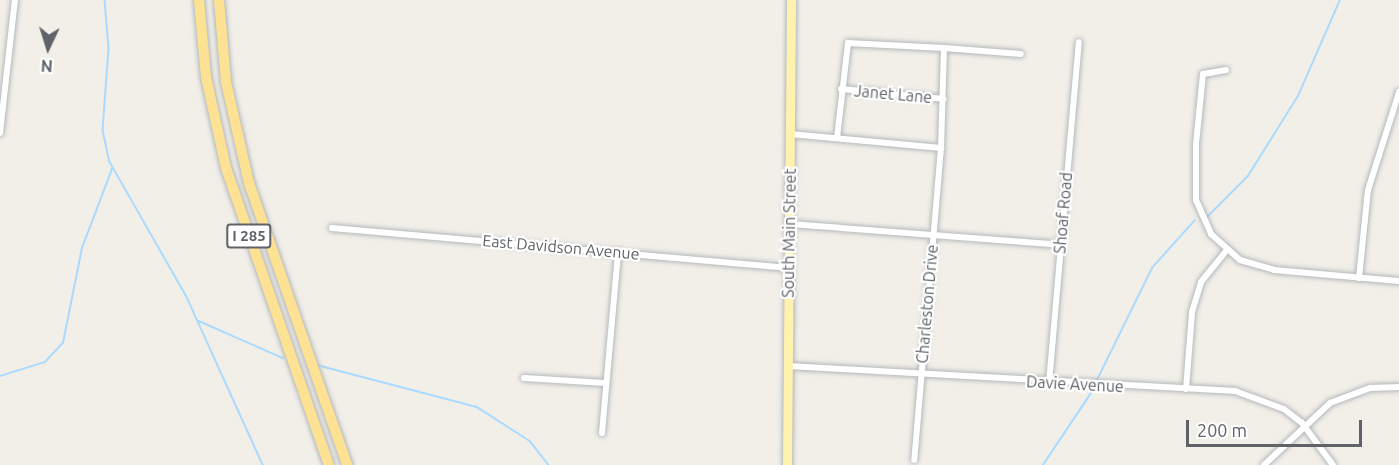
<!DOCTYPE html>
<style>
body{margin:0}
#map{position:relative;width:1399px;height:465px;overflow:hidden;background:#f1efe8;font-family:Ubuntu,sans-serif}
div>[style]{position:absolute}
.stream>*{height:1.5px;margin:-0.75px;padding:0 0.75px;transform-origin:0.75px;border-radius:0.75px;background:#aadaff}
.roads{filter:drop-shadow(0 0 2px #b5b8bc) drop-shadow(0 0 2px #b5b8bc)}
.minor>*{height:6px;margin:-3px;padding:0 3px;transform-origin:3px;border-radius:3px;background:#fff}
.primary>*{height:9px;margin:-4.5px;padding:0 4.5px;transform-origin:4.5px;border-radius:4.5px;background:#fff2af}
.motorway>*{height:10px;margin:-5px;padding:0 5px;transform-origin:5px;border-radius:5px;background:#fde293}
span{translate:-50% -50%;white-space:nowrap;text-align:center;line-height:1.15;-webkit-text-stroke:4.5px #fff;paint-order:stroke}
.shield-label span{padding:2px 4px;background:#fff;border:2px solid;border-radius:4px;-webkit-text-stroke-width:0}
.shield-label{font-size:15px;color:#5f6368;font-weight:700}
.street-label{font-size:16px;color:#5f6368}
.north{position:absolute;left:18px;top:18px;width:60px;height:60px;-webkit-text-stroke:4px #fff;paint-order:stroke;rotate:184deg;font-size:16px;font-weight:700;line-height:24px;text-align:center;color:#5f6368}
.north::after{content:'';display:block;margin:auto;width:21px;height:27px;background:#5f6368;clip-path:polygon(50% 0,100% 100%,50% 72%,0 100%)}
.scale{position:absolute;left:1186px;top:420px;width:176px;height:27px;box-sizing:border-box;border:3px solid #5f6368;border-top:0;padding-left:8px;font-size:18px;line-height:21px;white-space:nowrap;color:#5f6368;-webkit-text-stroke:4px #fff;paint-order:stroke}
</style>
<div id="map">
<div class="stream">
<i style="left:105px;top:0;width:49px;rotate:85.3deg"></i>
<i style="left:109px;top:49px;width:81px;rotate:94.2deg"></i>
<i style="left:103px;top:130px;width:33px;rotate:78deg"></i>
<i style="left:110px;top:162px;width:153px;rotate:60.3deg"></i>
<i style="left:186px;top:295px;width:187px;rotate:65.6deg"></i>
<i style="left:1207px;top:217px;width:58px;rotate:-45deg"></i>
<i style="left:1248px;top:176px;width:94px;rotate:-58deg"></i>
<i style="left:1298px;top:96px;width:105px;rotate:-66.4deg"></i>
<i style="left:199px;top:321px;width:92px;rotate:23.8deg"></i>
<i style="left:317px;top:365px;width:165px;rotate:14.7deg"></i>
<i style="left:477px;top:407px;width:63px;rotate:32.7deg"></i>
<i style="left:530px;top:441px;width:31px;rotate:52deg"></i>
<i style="left:0;top:376px;width:47px;rotate:-17.3deg"></i>
<i style="left:45px;top:362px;width:26px;rotate:-47deg"></i>
<i style="left:63px;top:343px;width:97px;rotate:-78.7deg"></i>
<i style="left:82px;top:248px;width:85px;rotate:-69.2deg"></i>
<i style="left:1097px;top:380px;width:125px;rotate:-63.8deg"></i>
<i style="left:1152px;top:268px;width:64px;rotate:-48.1deg"></i>
<i style="left:1043px;top:465px;width:87px;rotate:-56.3deg"></i>
</div>
<div class="roads">
<div class="minor">
<i style="left:944px;top:48px;width:77px;rotate:4.5deg"></i>
<i style="left:1226px;top:70px;width:23px;rotate:170deg"></i>
<i style="left:1203px;top:74px;width:70px;rotate:95.7deg"></i>
<i style="left:1196px;top:144px;width:56px;rotate:90deg"></i>
<i style="left:1196px;top:200px;width:37px;rotate:66deg"></i>
<i style="left:1211px;top:234px;width:39px;rotate:42deg"></i>
<i style="left:1240px;top:260px;width:35px;rotate:16deg"></i>
<i style="left:1274px;top:270px;width:125px;rotate:5deg"></i>
<i style="left:841px;top:89px;width:103px;rotate:5.5deg"></i>
<i style="left:0;top:133px;width:134px;rotate:-83.6deg"></i>
<i style="left:790px;top:134px;width:152px;rotate:5.3deg"></i>
<i style="left:837px;top:138px;width:96px;rotate:-83.4deg"></i>
<i style="left:848px;top:43px;width:96px;rotate:3deg"></i>
<i style="left:944px;top:48px;width:100px;rotate:91.7deg"></i>
<i style="left:941px;top:148px;width:313px;rotate:94.9deg"></i>
<i style="left:790px;top:224px;width:271px;rotate:4.4deg"></i>
<i style="left:332px;top:228px;width:459px;rotate:5deg"></i>
<i style="left:1359px;top:278px;width:88px;rotate:-84.2deg"></i>
<i style="left:1368px;top:190px;width:103px;rotate:-72.4deg"></i>
<i style="left:788px;top:366px;width:448px;rotate:3.2deg"></i>
<i style="left:1235px;top:391px;width:52px;rotate:20.2deg"></i>
<i style="left:1284px;top:409px;width:23px;rotate:38deg"></i>
<i style="left:1302px;top:423px;width:52px;rotate:53.6deg"></i>
<i style="left:524px;top:378px;width:82px;rotate:3.5deg"></i>
<i style="left:1049px;top:383px;width:342px;rotate:-85deg"></i>
<i style="left:1186px;top:389px;width:77px;rotate:-85.5deg"></i>
<i style="left:1192px;top:312px;width:31px;rotate:-73deg"></i>
<i style="left:1201px;top:282px;width:40px;rotate:-51deg"></i>
<i style="left:602px;top:433px;width:182px;rotate:-84.9deg"></i>
<i style="left:1264px;top:465px;width:91px;rotate:-43.2deg"></i>
<i style="left:1330px;top:403px;width:43px;rotate:-20.6deg"></i>
<i style="left:1370px;top:388px;width:29px;rotate:-2deg"></i>
</div>
<div class="primary">
<i style="left:787px;top:465px;width:465px;rotate:-89.5deg"></i>
</div>
<div class="motorway">
<i style="left:199px;top:0;width:77px;rotate:84.8deg"></i>
<i style="left:206px;top:77px;width:93px;rotate:77.6deg"></i>
<i style="left:226px;top:168px;width:314px;rotate:70.9deg"></i>
<i style="left:219px;top:0;width:82px;rotate:85.1deg"></i>
<i style="left:226px;top:82px;width:104px;rotate:77.2deg"></i>
<i style="left:249px;top:183px;width:299px;rotate:70.8deg"></i>
</div>
</div>
<div class="shield-label">
<span style="left:249px;top:236px">I 285</span>
</div>
<div class="street-label">
<span style="left:893px;top:94px;rotate:5deg">Janet Lane</span>
<span style="left:1063px;top:213px;rotate:-85deg">Shoaf Road</span>
<span style="left:789px;top:233px;rotate:-89deg">South Main Street</span>
<span style="left:561px;top:247px;rotate:5deg">East Davidson Avenue</span>
<span style="left:927px;top:304px;rotate:-85deg">Charleston Drive</span>
<span style="left:1075px;top:384px;rotate:3deg">Davie Avenue</span>
</div>
<div class="north">N</div>
<div class="scale">200 m</div>
</div>
